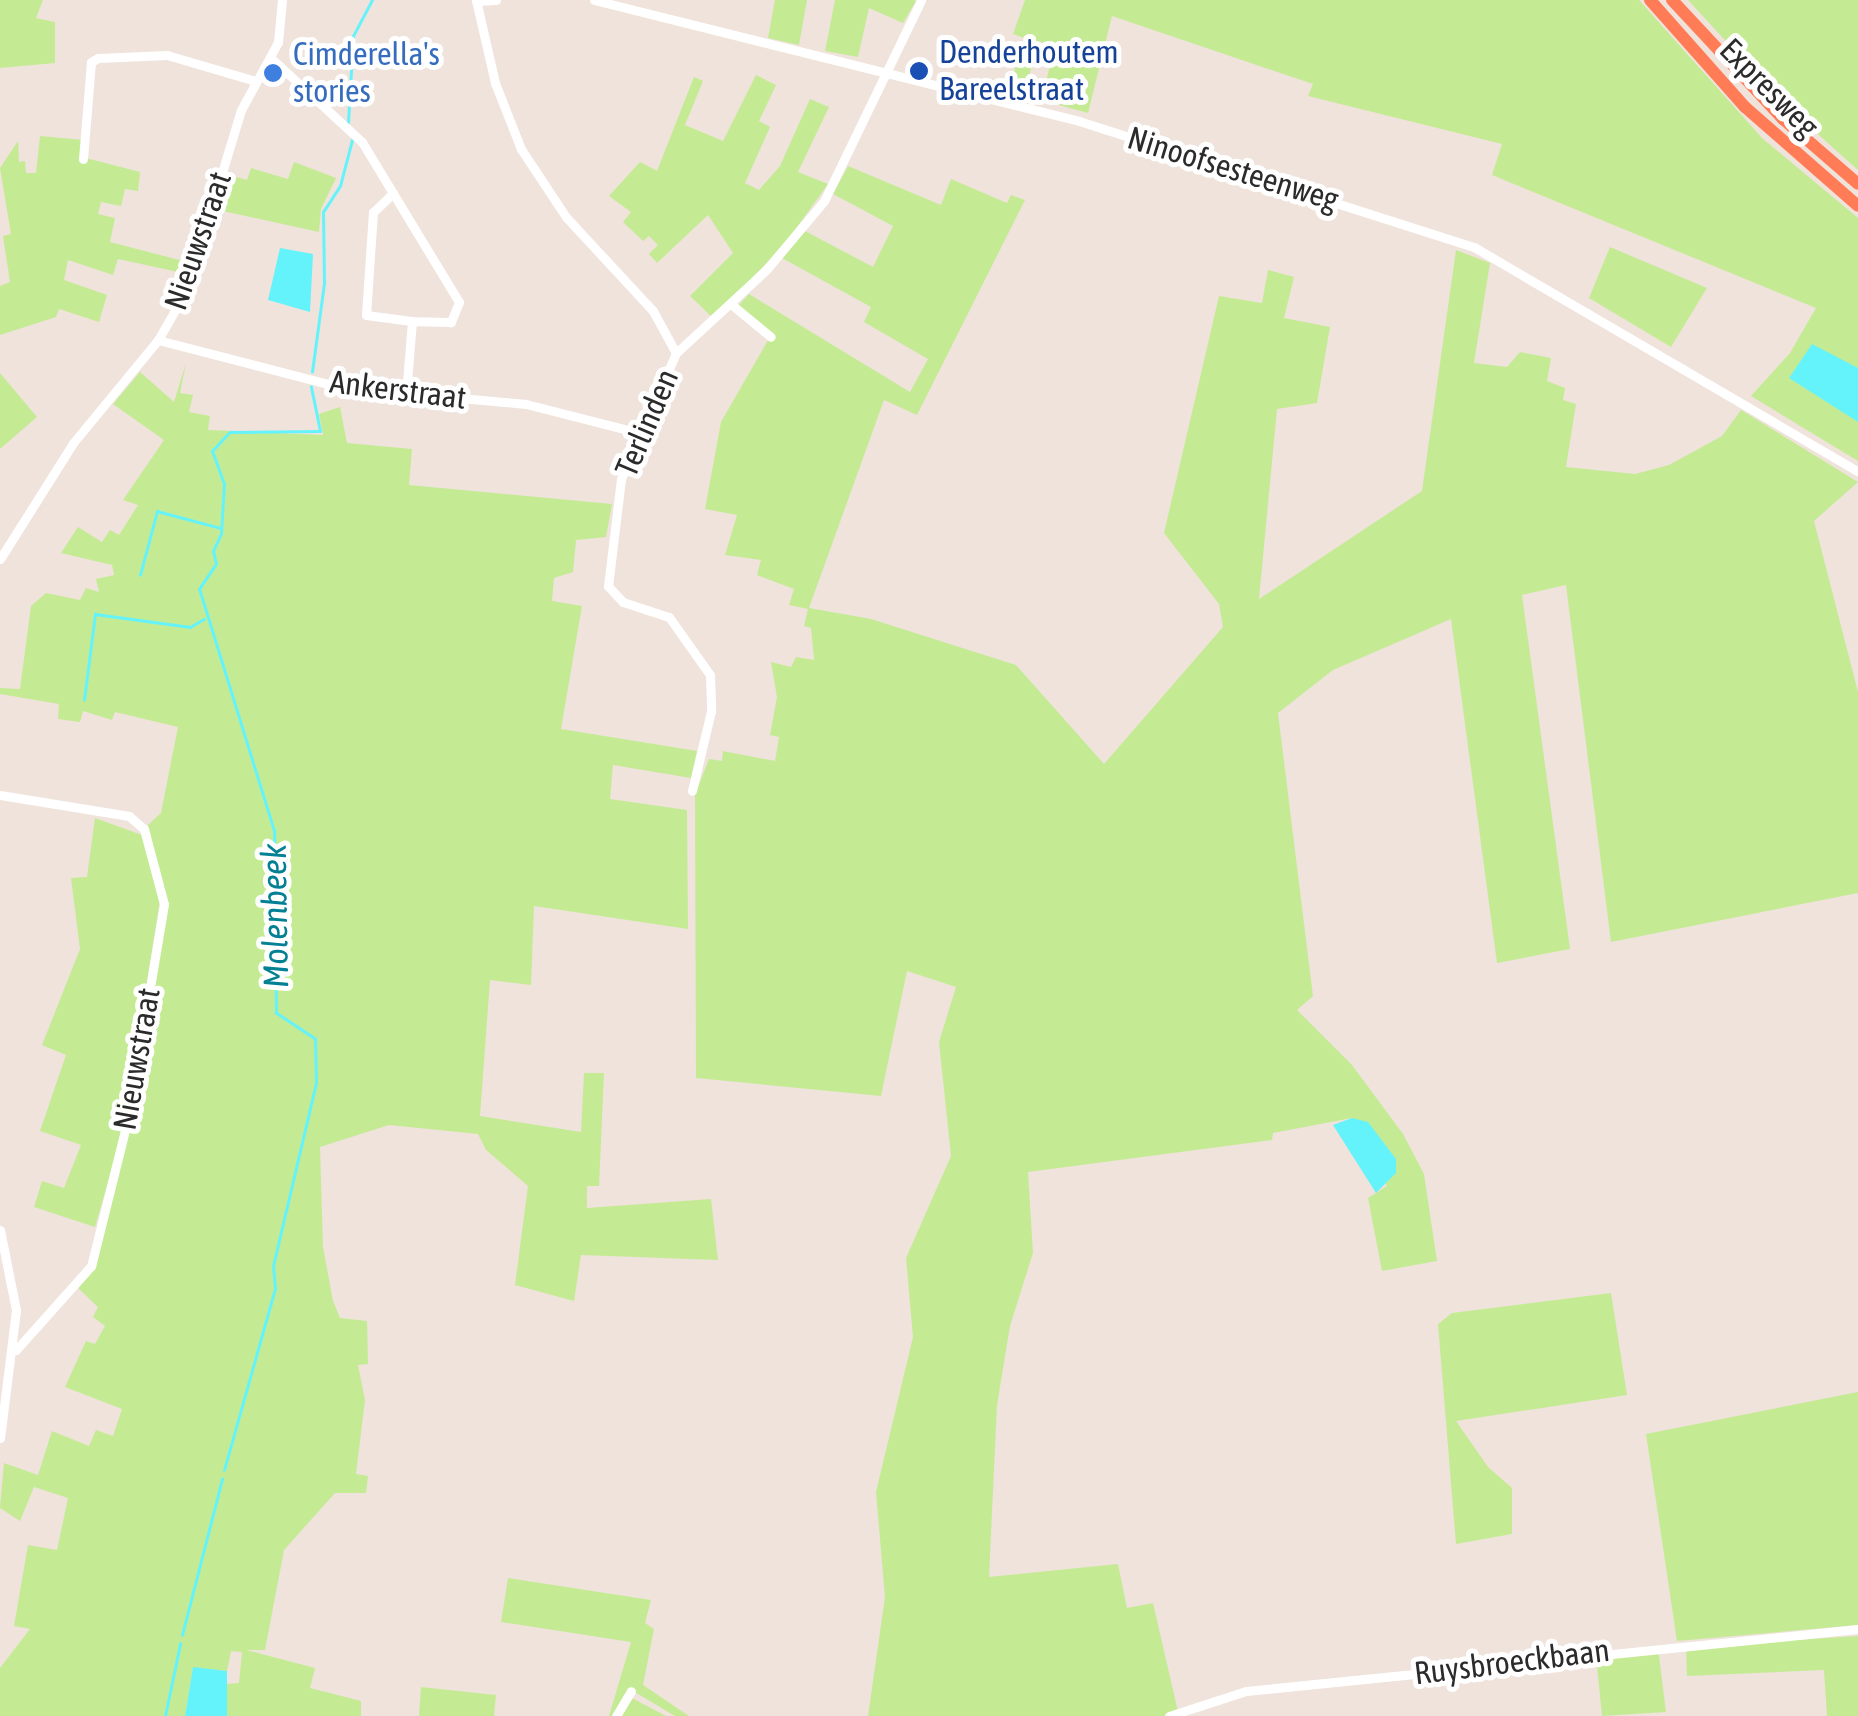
<!DOCTYPE html>
<style>
body{margin:0}
#map{position:relative;width:1858px;height:1716px;overflow:hidden;background:#efe3dc;font-family:"Asap Condensed",sans-serif}
div>[style]{position:absolute}
.green>*{inset:0;background:#c4eb93}
.water>*{inset:0;background:#65f3fb}
.stream>*{height:2.5px;margin:-1.25px;padding:0 1.25px;transform-origin:1.25px;border-radius:1.25px;background:#65f3fb}
.minor>*{height:9px;margin:-4.5px;padding:0 4.5px;transform-origin:4.5px;border-radius:4.5px;background:#fff}
.highway>*{height:12px;margin:-6px;padding:0 6px;transform-origin:6px;border-radius:6px;background:#ff7c57}
.dots>*{width:28px;height:28px;translate:-50% -50%;box-sizing:border-box;border:5px solid #fff;border-radius:50%}
span{translate:-50% -50%;white-space:nowrap;text-align:center;line-height:1.15;-webkit-text-stroke:10px #fff;paint-order:stroke}
.transit-label{font-size:32px;color:#164399}
.left{translate:0 -50%;text-align:left}
.shop-label{font-size:32px;color:#366cbe}
.street-label{font-size:32px;color:#2b2b2b}
.water-label{font-size:35px;color:#038094;font-style:italic}
</style>
<div id="map">
<div class="green">
<i style="clip-path:polygon(0 0,43px 0,36px 18px,55px 22px,55px 63px,0 68px)"></i>
<i style="clip-path:polygon(775px 0,807px 0,799px 45px,768px 38px)"></i>
<i style="clip-path:polygon(835px 0,914px 0,916px 1px,903px 23px,869px 8px,858px 57px,825px 51px)"></i>
<i style="clip-path:polygon(1025px 0,1639px 0,1762px 138px,1858px 218px,1858px 461px,1751px 396px,1790px 353px,1816px 308px,1492px 175px,1502px 144px,1308px 96px,1313px 84px,1112px 16px,1088px 113px,1041px 100px,1055px 47px,1038px 41px,1024px 96px,1008px 92px,1024px 38px,1013px 34px)"></i>
<i style="clip-path:polygon(1688px 0,1858px 0,1858px 170px,1782px 102px)"></i>
<i style="clip-path:polygon(756px 75px,776px 85px,759px 121px,770px 127px,745px 183px,759px 190px,780px 166px,810px 99px,829px 107px,798px 172px,828px 184px,784px 245px,713px 318px,690px 296px,733px 253px,708px 215px,657px 263px,649px 254px,658px 245px,649px 236px,643px 241px,623px 222px,631px 212px,609px 196px,640px 162px,657px 171px,694px 77px,703px 81px,685px 125px,723px 141px)"></i>
<i style="clip-path:polygon(40px 136px,84px 140px,82px 157px,140px 172px,138px 191px,125px 189px,121px 206px,101px 202px,98px 214px,115px 218px,110px 242px,187px 262px,183px 273px,118px 259px,113px 275px,68px 260px,64px 280px,107px 295px,99px 322px,59px 309px,56px 317px,0 335px,0 286px,10px 282px,3px 236px,11px 234px,0 168px,18px 141px,19px 162px,25px 161px,26px 173px,36px 173px)"></i>
<i style="clip-path:polygon(294px 162px,336px 178px,321px 209px,319px 232px,218px 210px,229px 175px,247px 180px,251px 168px,288px 179px)"></i>
<i style="clip-path:polygon(848px 166px,941px 205px,951px 179px,1007px 203px,1011px 195px,1025px 200px,917px 415px,884px 400px,809px 608px,871px 619px,1016px 665px,1104px 764px,1223px 627px,1219px 604px,1164px 533px,1219px 296px,1262px 303px,1268px 270px,1294px 277px,1284px 318px,1330px 327px,1317px 403px,1277px 409px,1259px 599px,1422px 491px,1456px 250px,1490px 263px,1474px 363px,1507px 367px,1520px 352px,1551px 358px,1547px 381px,1565px 388px,1563px 400px,1576px 404px,1566px 467px,1635px 474px,1669px 465px,1722px 436px,1741px 410px,1858px 482px,1814px 521px,1858px 692px,1858px 893px,1611px 942px,1566px 585px,1522px 595px,1570px 949px,1497px 963px,1451px 619px,1333px 670px,1278px 713px,1313px 996px,1297px 1010px,1352px 1065px,1403px 1134px,1424px 1174px,1437px 1261px,1382px 1271px,1368px 1198px,1387px 1186px,1352px 1118px,1273px 1133px,1272px 1140px,1028px 1172px,1033px 1253px,1010px 1326px,997px 1405px,989px 1577px,1118px 1564px,1127px 1608px,1153px 1603px,1179px 1716px,868px 1716px,885px 1597px,876px 1492px,913px 1337px,906px 1258px,951px 1156px,939px 1042px,956px 987px,907px 971px,881px 1096px,696px 1078px,695px 795px,709px 759px,722px 761px,723px 751px,775px 761px,779px 737px,770px 735px,777px 697px,771px 662px,791px 667px,796px 657px,814px 660px,811px 628px,804px 626px,808px 609px,789px 605px,794px 589px,757px 575px,761px 560px,725px 555px,737px 515px,705px 509px,721px 422px,771px 335px,738px 306px,749px 294px,910px 392px,928px 359px,864px 322px,871px 307px,782px 258px,805px 231px,873px 267px,893px 226px,833px 194px)"></i>
<i style="clip-path:polygon(1610px 247px,1707px 288px,1671px 347px,1589px 298px)"></i>
<i style="clip-path:polygon(186px 363px,180px 393px,193px 395px,189px 412px,210px 416px,208px 430px,323px 435px,319px 414px,340px 407px,347px 443px,412px 449px,409px 485px,612px 504px,606px 537px,576px 540px,573px 572px,554px 578px,552px 601px,582px 606px,561px 729px,697px 751px,691px 778px,613px 765px,610px 799px,687px 810px,688px 929px,534px 906px,531px 985px,490px 980px,480px 1116px,581px 1132px,584px 1073px,604px 1073px,599px 1186px,587px 1186px,587px 1208px,711px 1199px,718px 1260px,581px 1255px,574px 1301px,515px 1285px,528px 1186px,486px 1150px,478px 1134px,389px 1125px,320px 1147px,323px 1247px,333px 1301px,340px 1318px,367px 1321px,368px 1364px,358px 1365px,365px 1400px,356px 1474px,368px 1476px,366px 1493px,335px 1493px,284px 1550px,265px 1650px,246px 1650px,315px 1668px,310px 1688px,361px 1701px,361px 1716px,227px 1716px,226px 1684px,239px 1683px,242px 1652px,231px 1651px,227px 1671px,193px 1668px,185px 1716px,0 1716px,0 1668px,30px 1629px,14px 1626px,28px 1545px,57px 1550px,68px 1498px,34px 1487px,20px 1521px,0 1508px,4px 1463px,38px 1475px,52px 1431px,89px 1446px,96px 1430px,113px 1436px,122px 1409px,65px 1387px,86px 1341px,95px 1344px,105px 1326px,93px 1317px,98px 1307px,77px 1287px,94px 1268px,137px 1083px,167px 909px,148px 825px,161px 813px,178px 727px,115px 712px,112px 720px,83px 711px,80px 722px,58px 719px,59px 704px,0 694px,0 688px,20px 689px,31px 606px,46px 593px,80px 600px,86px 588px,99px 592px,96px 579px,114px 575px,112px 565px,61px 553px,78px 527px,102px 542px,110px 530px,119px 535px,138px 505px,123px 500px,164px 440px,113px 404px,140px 372px,174px 402px)"></i>
<i style="clip-path:polygon(0 373px,37px 417px,0 449px)"></i>
<i style="clip-path:polygon(95px 818px,142px 835px,160px 900px,124px 1126px,95px 1227px,34px 1207px,42px 1181px,64px 1188px,81px 1145px,40px 1131px,66px 1055px,42px 1045px,80px 949px,71px 878px,87px 877px)"></i>
<i style="clip-path:polygon(1611px 1293px,1627px 1395px,1456px 1421px,1488px 1467px,1512px 1488px,1512px 1534px,1456px 1544px,1438px 1324px,1452px 1313px)"></i>
<i style="clip-path:polygon(1858px 1392px,1858px 1625px,1677px 1641px,1646px 1434px)"></i>
<i style="clip-path:polygon(508px 1578px,651px 1600px,645px 1623px,654px 1629px,643px 1685px,689px 1716px,675px 1716px,628px 1688px,626px 1695px,666px 1716px,609px 1716px,631px 1642px,501px 1622px)"></i>
<i style="clip-path:polygon(1858px 1636px,1858px 1716px,1827px 1716px,1824px 1670px,1687px 1676px,1686px 1647px)"></i>
<i style="clip-path:polygon(1658px 1648px,1666px 1712px,1602px 1716px,1596px 1656px)"></i>
<i style="clip-path:polygon(421px 1687px,496px 1695px,494px 1716px,419px 1716px)"></i>
</div>
<div class="water">
<i style="clip-path:polygon(280px 248px,313px 254px,310px 312px,268px 300px)"></i>
<i style="clip-path:polygon(1812px 344px,1858px 368px,1858px 422px,1789px 378px)"></i>
<i style="clip-path:polygon(1352px 1118px,1368px 1122px,1396px 1159px,1396px 1173px,1376px 1193px,1333px 1125px)"></i>
<i style="clip-path:polygon(193px 1667px,227px 1671px,227px 1716px,185px 1716px)"></i>
</div>
<div class="stream">
<i style="left:348px;top:123px;width:87px;rotate:-86.7deg"></i>
<i style="left:353px;top:36px;width:41px;rotate:-62.2deg"></i>
<i style="left:312px;top:372px;width:90px;rotate:-82.3deg"></i>
<i style="left:324px;top:283px;width:71px;rotate:-90.8deg"></i>
<i style="left:323px;top:212px;width:31px;rotate:-57deg"></i>
<i style="left:340px;top:186px;width:48px;rotate:-75.4deg"></i>
<i style="left:140px;top:575px;width:66px;rotate:-75.1deg"></i>
<i style="left:157px;top:511px;width:66px;rotate:14.9deg"></i>
<i style="left:84px;top:700px;width:87px;rotate:-82.7deg"></i>
<i style="left:95px;top:614px;width:96px;rotate:7.8deg"></i>
<i style="left:190px;top:627px;width:16px;rotate:-30deg"></i>
<i style="left:224px;top:1470px;width:188px;rotate:-74.3deg"></i>
<i style="left:275px;top:1289px;width:23px;rotate:-95deg"></i>
<i style="left:273px;top:1266px;width:188px;rotate:-76.8deg"></i>
<i style="left:316px;top:1083px;width:44px;rotate:-91.3deg"></i>
<i style="left:315px;top:1039px;width:47px;rotate:-146.3deg"></i>
<i style="left:276px;top:1013px;width:182px;rotate:-90.6deg"></i>
<i style="left:274px;top:831px;width:253px;rotate:-107.2deg"></i>
<i style="left:199px;top:589px;width:30px;rotate:-56deg"></i>
<i style="left:216px;top:564px;width:13px;rotate:-103deg"></i>
<i style="left:213px;top:551px;width:19px;rotate:-65deg"></i>
<i style="left:221px;top:534px;width:50px;rotate:-86.6deg"></i>
<i style="left:224px;top:484px;width:35px;rotate:-110deg"></i>
<i style="left:212px;top:451px;width:26px;rotate:-47deg"></i>
<i style="left:230px;top:432px;width:90px;rotate:-0.6deg"></i>
<i style="left:320px;top:431px;width:45px;rotate:-101.6deg"></i>
<i style="left:182px;top:1635px;width:161px;rotate:-75.6deg"></i>
<i style="left:165px;top:1716px;width:74px;rotate:-78.2deg"></i>
</div>
<div class="minor">
<i style="left:476px;top:0;width:85px;rotate:77.1deg"></i>
<i style="left:495px;top:83px;width:71px;rotate:68.5deg"></i>
<i style="left:521px;top:149px;width:82px;rotate:56.5deg"></i>
<i style="left:566px;top:217px;width:128px;rotate:47.2deg"></i>
<i style="left:653px;top:311px;width:48px;rotate:61.3deg"></i>
<i style="left:676px;top:353px;width:137px;rotate:113.6deg"></i>
<i style="left:621px;top:479px;width:108px;rotate:96.9deg"></i>
<i style="left:608px;top:586px;width:22px;rotate:47deg"></i>
<i style="left:623px;top:602px;width:48px;rotate:18.1deg"></i>
<i style="left:669px;top:617px;width:71px;rotate:54.7deg"></i>
<i style="left:710px;top:675px;width:36px;rotate:88deg"></i>
<i style="left:711px;top:711px;width:82px;rotate:103.4deg"></i>
<i style="left:594px;top:0;width:500px;rotate:14deg"></i>
<i style="left:1079px;top:121px;width:415px;rotate:17.7deg"></i>
<i style="left:1474px;top:247px;width:445px;rotate:30.3deg"></i>
<i style="left:476px;top:1px;width:20px;rotate:-3deg"></i>
<i style="left:271px;top:58px;width:124px;rotate:42.7deg"></i>
<i style="left:362px;top:142px;width:187px;rotate:58.8deg"></i>
<i style="left:459px;top:302px;width:22px;rotate:112deg"></i>
<i style="left:451px;top:322px;width:39px;rotate:-179deg"></i>
<i style="left:412px;top:321px;width:73px;rotate:94.7deg"></i>
<i style="left:83px;top:159px;width:97px;rotate:-85.3deg"></i>
<i style="left:91px;top:62px;width:8px;rotate:-30deg"></i>
<i style="left:98px;top:58px;width:69px;rotate:-2.5deg"></i>
<i style="left:167px;top:55px;width:93px;rotate:16.3deg"></i>
<i style="left:393px;top:193px;width:28px;rotate:136deg"></i>
<i style="left:373px;top:212px;width:103px;rotate:93.9deg"></i>
<i style="left:366px;top:315px;width:46px;rotate:7.4deg"></i>
<i style="left:732px;top:305px;width:50px;rotate:39.4deg"></i>
<i style="left:158px;top:340px;width:188px;rotate:14.5deg"></i>
<i style="left:340px;top:387px;width:187px;rotate:5.2deg"></i>
<i style="left:526px;top:404px;width:118px;rotate:14.3deg"></i>
<i style="left:676px;top:353px;width:122px;rotate:-42.7deg"></i>
<i style="left:766px;top:270px;width:90px;rotate:-50deg"></i>
<i style="left:824px;top:201px;width:223px;rotate:-64.2deg"></i>
<i style="left:0;top:559px;width:137px;rotate:-57.8deg"></i>
<i style="left:73px;top:443px;width:134px;rotate:-50.5deg"></i>
<i style="left:158px;top:340px;width:56px;rotate:-60.3deg"></i>
<i style="left:186px;top:291px;width:189px;rotate:-73.1deg"></i>
<i style="left:241px;top:110px;width:77px;rotate:-61.4deg"></i>
<i style="left:278px;top:42px;width:42px;rotate:-84.6deg"></i>
<i style="left:0;top:795px;width:131px;rotate:9.2deg"></i>
<i style="left:129px;top:816px;width:20px;rotate:41deg"></i>
<i style="left:144px;top:829px;width:78px;rotate:75.1deg"></i>
<i style="left:164px;top:904px;width:213px;rotate:99.5deg"></i>
<i style="left:129px;top:1114px;width:157px;rotate:104deg"></i>
<i style="left:91px;top:1266px;width:113px;rotate:131.8deg"></i>
<i style="left:0;top:1230px;width:82px;rotate:78.7deg"></i>
<i style="left:16px;top:1310px;width:129px;rotate:97.1deg"></i>
<i style="left:616px;top:1716px;width:29px;rotate:-59deg"></i>
<i style="left:1169px;top:1716px;width:81px;rotate:-18deg"></i>
<i style="left:1246px;top:1691px;width:615px;rotate:-5.78deg"></i>
</div>
<div class="highway">
<i style="left:1650px;top:0;width:143px;rotate:48.4deg"></i>
<i style="left:1745px;top:107px;width:150px;rotate:41.2deg"></i>
<i style="left:1672px;top:0;width:163px;rotate:47deg"></i>
<i style="left:1783px;top:119px;width:99px;rotate:40.9deg"></i>
</div>
<div class="dots">
<i style="left:919px;top:71px;background:#1a4fb4"></i>
<i style="left:273px;top:73px;background:#3f7fe0"></i>
</div>
<div class="transit-label">
<span class="left" style="left:939px;top:71px">Denderhoutem<br>Bareelstraat</span>
</div>
<div class="shop-label">
<span class="left" style="left:293px;top:73px">Cimderella's<br>stories</span>
</div>
<div class="street-label">
<span style="left:1769px;top:88px;rotate:45deg">Expresweg</span>
<span style="left:1233px;top:169px;rotate:17deg">Ninoofsesteenweg</span>
<span style="left:198px;top:241px;rotate:-71deg">Nieuwstraat</span>
<span style="left:398px;top:390px;rotate:7deg">Ankerstraat</span>
<span style="left:647px;top:423px;rotate:-67deg">Terlinden</span>
<span style="left:137px;top:1059px;rotate:-80deg">Nieuwstraat</span>
<span style="left:1512px;top:1662px;rotate:-7deg">Ruysbroeckbaan</span>
</div>
<div class="water-label">
<span style="left:274px;top:916px;rotate:-91deg">Molenbeek</span>
</div>
</div>
